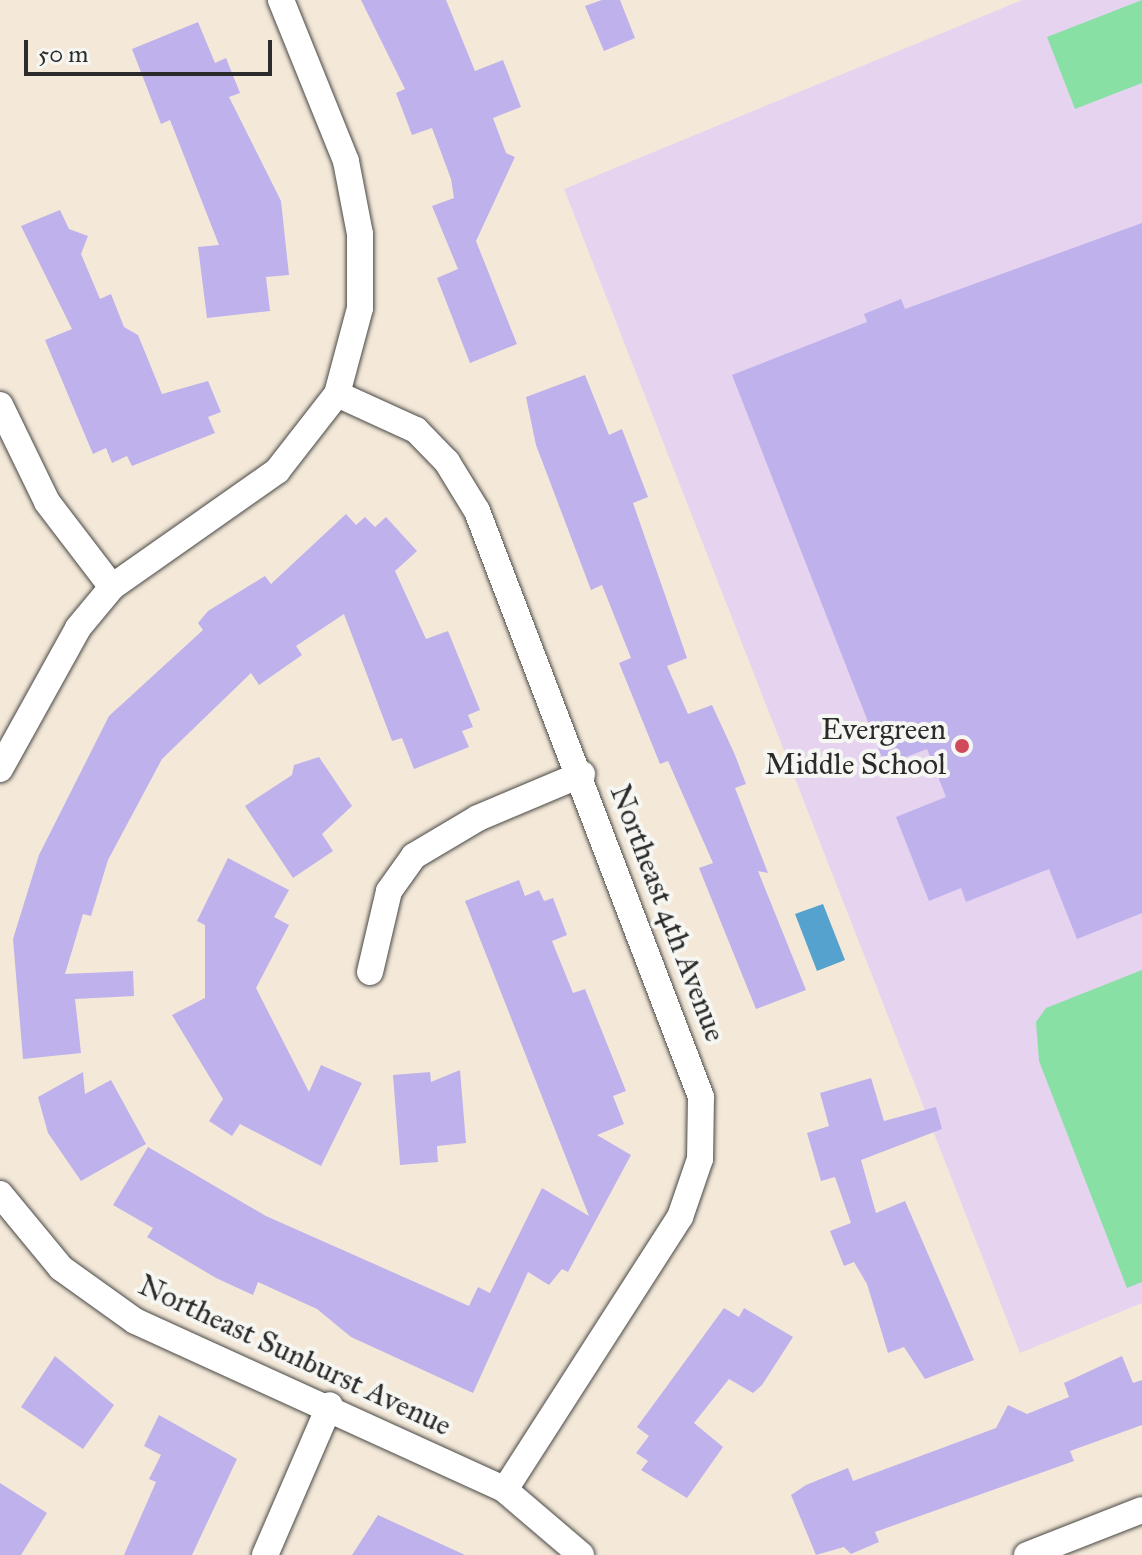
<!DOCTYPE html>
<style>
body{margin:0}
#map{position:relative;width:1142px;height:1555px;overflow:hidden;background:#f4e9d9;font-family:"IM FELL Great Primer",serif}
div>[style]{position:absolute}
.built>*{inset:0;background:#e6d3f0}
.green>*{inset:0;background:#88e0a5}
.water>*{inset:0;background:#55a2ce}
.building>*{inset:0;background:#bfb1eb}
.roads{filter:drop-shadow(0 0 2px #494845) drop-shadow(0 0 2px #494845)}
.minor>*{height:26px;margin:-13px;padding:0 13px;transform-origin:13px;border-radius:13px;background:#fff}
.dots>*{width:22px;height:22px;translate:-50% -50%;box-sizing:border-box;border:4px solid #f6f6f2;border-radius:50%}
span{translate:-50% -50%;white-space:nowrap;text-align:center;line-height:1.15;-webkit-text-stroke:8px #f6f6f2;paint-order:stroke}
.poi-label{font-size:30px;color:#2b2b2b}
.right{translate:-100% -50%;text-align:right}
.street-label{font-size:30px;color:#2b2b2b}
.scale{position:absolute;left:24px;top:40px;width:248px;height:36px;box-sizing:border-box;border:4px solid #2b2b2b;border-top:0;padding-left:10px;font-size:24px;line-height:28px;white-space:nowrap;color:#2b2b2b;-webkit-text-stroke:6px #f6f6f2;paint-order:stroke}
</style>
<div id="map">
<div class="built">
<i style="clip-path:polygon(1022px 0,1142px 0,1142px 1303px,1020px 1353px,564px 189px)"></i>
</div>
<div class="green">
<i style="clip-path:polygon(1142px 0,1142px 83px,1075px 109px,1047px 37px)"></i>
<i style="clip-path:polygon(1142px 970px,1142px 1282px,1127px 1288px,1039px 1061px,1036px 1022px,1046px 1008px)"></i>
</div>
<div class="water">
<i style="clip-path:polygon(823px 904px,845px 960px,817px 971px,795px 914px)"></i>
</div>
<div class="building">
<i style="clip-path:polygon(361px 0,446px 0,475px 71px,503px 60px,521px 107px,493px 118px,506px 153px,515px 157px,476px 241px,517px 344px,470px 363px,437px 278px,458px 269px,432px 206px,454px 198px,451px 179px,432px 128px,412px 135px,396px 93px,405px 89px)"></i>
<i style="clip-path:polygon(602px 0,620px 0,635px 38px,604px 51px,585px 6px)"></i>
<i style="clip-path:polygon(198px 22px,215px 63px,226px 58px,240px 93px,229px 97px,281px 201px,289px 275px,266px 277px,270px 311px,207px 318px,198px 247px,219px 245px,170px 120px,161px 124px,132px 49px)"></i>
<i style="clip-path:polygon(60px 210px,69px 229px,88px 236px,81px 254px,100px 299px,111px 294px,124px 327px,138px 335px,162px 394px,208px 381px,221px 412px,208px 417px,215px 433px,132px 466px,127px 456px,112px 463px,106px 448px,93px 454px,45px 340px,72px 329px,21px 226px)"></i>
<i style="clip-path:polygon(1142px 223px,1142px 913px,1077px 939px,1049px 869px,966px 902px,961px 888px,929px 901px,896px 817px,946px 797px,927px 749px,885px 765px,732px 375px,867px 322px,864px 314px,901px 299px,905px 309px)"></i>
<i style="clip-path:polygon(585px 375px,609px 435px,622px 429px,648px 497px,633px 503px,687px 658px,667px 666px,688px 714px,712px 705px,735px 755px,746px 784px,735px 788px,768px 873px,758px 871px,806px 990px,756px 1009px,699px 868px,713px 863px,668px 761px,660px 764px,619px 663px,631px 658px,602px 585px,591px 590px,536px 445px,526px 397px)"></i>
<i style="clip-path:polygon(346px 514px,356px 525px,365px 517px,375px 527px,386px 517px,417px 551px,395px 571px,426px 639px,448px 631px,480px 710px,468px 715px,473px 727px,462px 731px,469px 747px,414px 769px,402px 738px,392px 741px,344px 614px,296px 646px,302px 655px,259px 685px,251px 673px,162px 759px,108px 860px,91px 916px,83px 914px,65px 974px,133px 971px,134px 996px,75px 999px,81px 1053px,23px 1059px,13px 939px,39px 855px,109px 716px,203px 630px,198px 623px,208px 611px,265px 576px,271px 584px)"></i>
<i style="clip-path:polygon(319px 757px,352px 806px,322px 834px,333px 851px,293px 878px,245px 806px,292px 775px,294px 765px)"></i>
<i style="clip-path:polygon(228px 858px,289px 890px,274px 917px,289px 925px,256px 988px,309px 1092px,321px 1065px,362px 1083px,321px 1166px,240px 1124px,232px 1136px,209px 1121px,223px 1099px,172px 1015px,205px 998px,205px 925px,197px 921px)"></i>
<i style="clip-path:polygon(519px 880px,525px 896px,539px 890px,544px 901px,553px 898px,567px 935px,552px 941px,573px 993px,585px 989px,626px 1091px,613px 1096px,624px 1124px,597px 1135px,631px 1155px,568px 1272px,562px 1269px,549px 1285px,528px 1272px,473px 1393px,351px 1337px,317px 1309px,258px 1282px,253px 1295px,216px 1278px,147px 1237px,153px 1228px,113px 1205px,148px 1147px,266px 1216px,469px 1306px,478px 1287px,490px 1293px,542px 1188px,589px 1216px,465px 901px)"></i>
<i style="clip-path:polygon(460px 1070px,466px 1143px,437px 1146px,438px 1162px,400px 1165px,393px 1075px,430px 1072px,431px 1082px)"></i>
<i style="clip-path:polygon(83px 1072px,85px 1094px,111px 1080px,146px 1144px,81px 1181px,48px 1133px,38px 1097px)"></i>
<i style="clip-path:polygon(871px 1078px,884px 1121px,936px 1107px,942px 1129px,861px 1160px,876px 1213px,905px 1201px,974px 1360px,925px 1379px,904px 1347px,888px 1353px,867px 1284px,854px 1262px,844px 1266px,830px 1231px,851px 1223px,835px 1177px,821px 1181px,807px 1133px,829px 1126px,820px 1093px)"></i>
<i style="clip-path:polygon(724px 1308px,739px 1317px,744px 1308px,793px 1337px,762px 1385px,753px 1393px,729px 1379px,694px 1423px,723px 1447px,687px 1498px,641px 1470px,648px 1461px,636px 1453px,649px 1436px,637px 1427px)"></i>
<i style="clip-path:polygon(55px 1356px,114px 1405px,83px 1449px,21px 1407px)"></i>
<i style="clip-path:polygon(1122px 1356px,1133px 1383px,1142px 1380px,1142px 1425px,1070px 1451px,1074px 1461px,875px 1532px,879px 1542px,851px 1554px,844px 1547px,816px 1555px,791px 1495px,806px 1485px,848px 1468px,853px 1481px,996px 1428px,1008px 1405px,1027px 1414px,1069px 1397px,1064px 1383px)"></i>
<i style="clip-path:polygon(159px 1415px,237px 1459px,192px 1555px,124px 1555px,156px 1482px,149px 1479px,161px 1455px,144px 1446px)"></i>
<i style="clip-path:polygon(0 1483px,47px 1513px,21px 1555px,0 1555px)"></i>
<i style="clip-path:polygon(378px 1515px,465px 1555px,352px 1555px)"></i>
</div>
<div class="roads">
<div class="minor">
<i style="left:337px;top:394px;width:87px;rotate:24.5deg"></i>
<i style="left:416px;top:430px;width:45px;rotate:45.9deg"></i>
<i style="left:447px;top:462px;width:57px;rotate:58.5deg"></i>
<i style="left:477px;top:511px;width:627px;rotate:69.08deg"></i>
<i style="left:701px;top:1097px;width:62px;rotate:90.9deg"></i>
<i style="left:700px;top:1159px;width:61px;rotate:109deg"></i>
<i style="left:680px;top:1217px;width:324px;rotate:122.7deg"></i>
<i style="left:0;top:405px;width:108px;rotate:64.1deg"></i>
<i style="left:47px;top:502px;width:107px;rotate:52.6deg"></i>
<i style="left:0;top:769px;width:161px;rotate:-61deg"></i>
<i style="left:78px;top:628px;width:53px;rotate:-50.3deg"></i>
<i style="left:112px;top:587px;width:202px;rotate:-35.1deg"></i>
<i style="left:277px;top:471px;width:98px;rotate:-52.1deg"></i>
<i style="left:337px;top:394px;width:89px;rotate:-75deg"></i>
<i style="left:360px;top:308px;width:74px;rotate:-90deg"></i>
<i style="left:360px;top:234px;width:74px;rotate:-100.9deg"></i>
<i style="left:346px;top:161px;width:174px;rotate:-112deg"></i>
<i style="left:370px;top:972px;width:83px;rotate:-76.8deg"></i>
<i style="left:389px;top:891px;width:43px;rotate:-54.5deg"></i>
<i style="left:414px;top:856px;width:74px;rotate:-30.7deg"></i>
<i style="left:478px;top:818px;width:113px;rotate:-22.9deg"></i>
<i style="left:0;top:1194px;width:96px;rotate:50.5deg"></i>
<i style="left:61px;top:1268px;width:91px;rotate:35.6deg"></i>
<i style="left:135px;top:1321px;width:407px;rotate:24.5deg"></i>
<i style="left:505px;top:1490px;width:100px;rotate:40.5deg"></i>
<i style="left:265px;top:1555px;width:163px;rotate:-66.6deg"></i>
<i style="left:1027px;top:1555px;width:123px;rotate:-21.4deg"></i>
</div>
</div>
<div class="dots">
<i style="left:962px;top:746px;background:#d1495b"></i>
</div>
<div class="poi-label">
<span class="right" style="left:946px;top:746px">Evergreen<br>Middle School</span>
</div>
<div class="street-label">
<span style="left:668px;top:913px;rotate:69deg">Northeast 4th Avenue</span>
<span style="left:295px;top:1355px;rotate:25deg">Northeast Sunburst Avenue</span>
</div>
<div class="scale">50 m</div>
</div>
